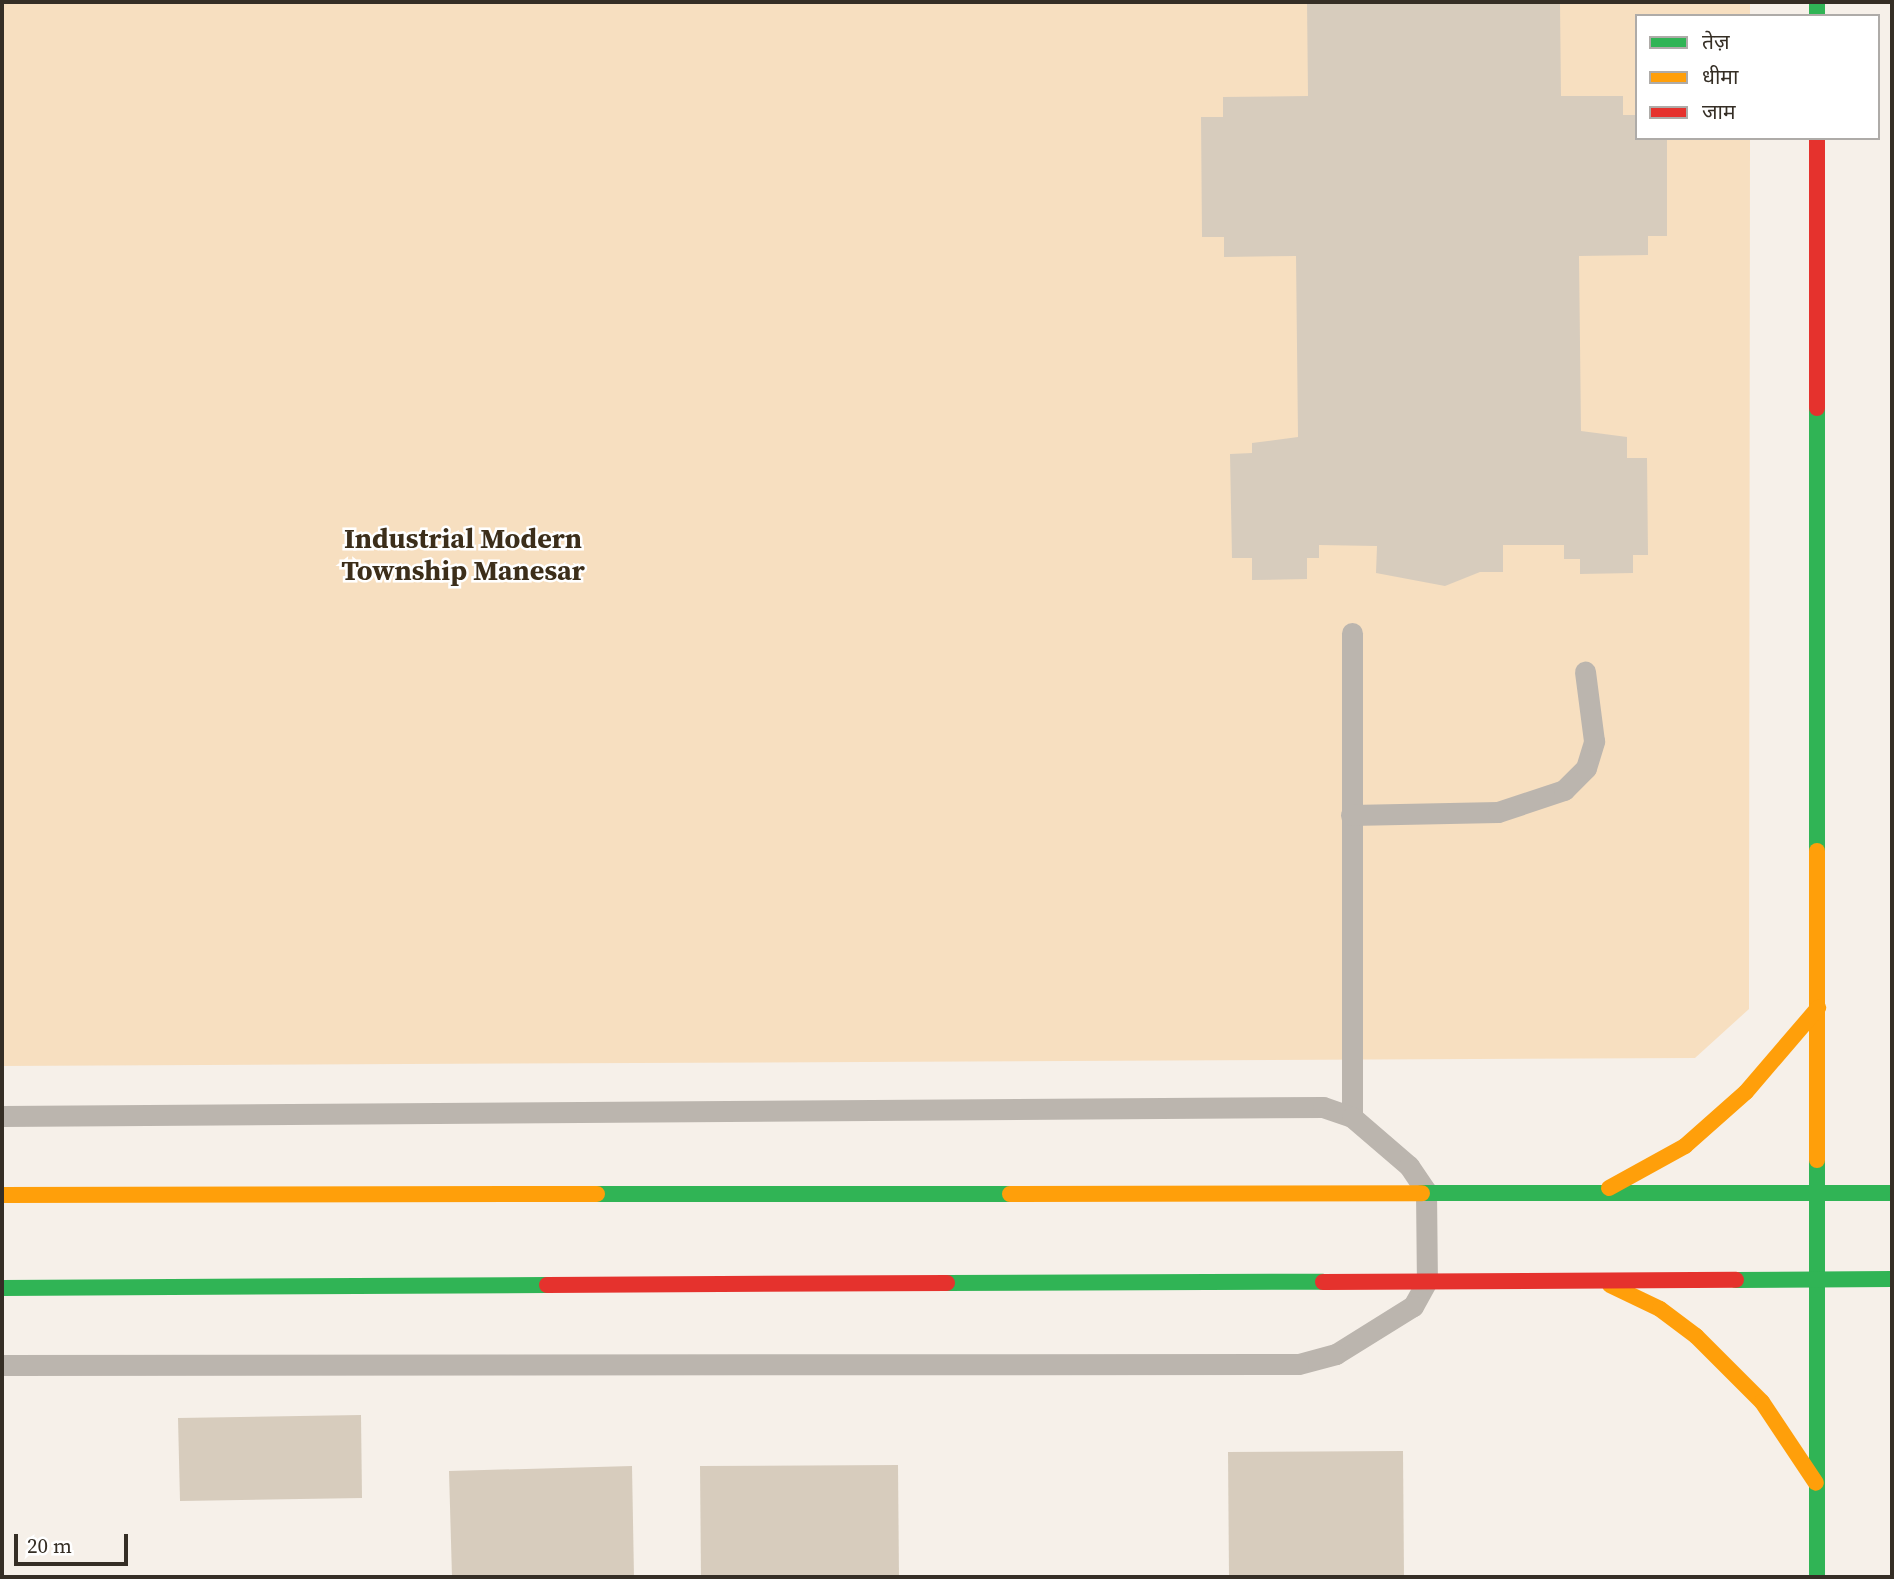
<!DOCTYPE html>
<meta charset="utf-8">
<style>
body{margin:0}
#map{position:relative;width:1894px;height:1579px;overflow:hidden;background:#f6f0e9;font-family:"Source Serif 4","Noto Sans Devanagari",serif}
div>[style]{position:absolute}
.green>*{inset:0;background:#f7dfc0}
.building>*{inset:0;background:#d7ccbd}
.lane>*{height:21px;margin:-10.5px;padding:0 10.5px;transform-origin:10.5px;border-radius:10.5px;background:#bbb5ae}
.fast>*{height:16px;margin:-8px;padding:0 8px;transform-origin:8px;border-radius:8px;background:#30b455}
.slow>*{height:16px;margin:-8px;padding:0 8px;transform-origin:8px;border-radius:8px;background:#ff9f0a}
.jam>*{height:16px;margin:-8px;padding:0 8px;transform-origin:8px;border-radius:8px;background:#e5322d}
span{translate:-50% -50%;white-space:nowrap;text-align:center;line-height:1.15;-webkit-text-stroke:5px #fff;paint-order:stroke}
.district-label{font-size:28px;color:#3c2e1a;font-weight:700}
.frame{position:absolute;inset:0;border:4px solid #352e25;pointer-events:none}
.legend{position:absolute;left:1635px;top:14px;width:245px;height:126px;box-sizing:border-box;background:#fff;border:2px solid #aeaba8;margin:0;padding:9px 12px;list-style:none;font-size:21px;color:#352e25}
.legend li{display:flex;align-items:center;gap:14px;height:35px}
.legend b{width:35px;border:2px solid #aeaba8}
.scale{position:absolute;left:14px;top:1534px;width:114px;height:32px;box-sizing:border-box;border:4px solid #352e25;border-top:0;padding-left:9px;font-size:21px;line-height:24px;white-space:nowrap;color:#352e25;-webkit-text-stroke:5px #fff;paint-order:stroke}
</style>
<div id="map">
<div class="green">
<i style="clip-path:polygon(2px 2px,1750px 2px,1750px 16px,1637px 16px,1637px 138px,1750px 138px,1749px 1009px,1695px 1058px,2px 1066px)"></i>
</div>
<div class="building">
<i style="clip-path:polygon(1307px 2px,1560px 3px,1561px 96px,1623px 96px,1623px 115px,1637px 115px,1637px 138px,1667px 138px,1667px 236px,1648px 236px,1648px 255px,1579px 256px,1581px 431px,1627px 437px,1627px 458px,1647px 458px,1648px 555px,1633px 555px,1633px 573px,1580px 574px,1580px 559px,1564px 559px,1564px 545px,1503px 545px,1503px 572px,1480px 572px,1445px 586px,1376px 573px,1377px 546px,1319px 545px,1319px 558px,1307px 558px,1307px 579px,1252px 580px,1252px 558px,1232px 558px,1230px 454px,1252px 453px,1252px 443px,1298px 437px,1296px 256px,1224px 257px,1224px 237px,1202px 237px,1201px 117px,1223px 117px,1223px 97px,1308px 96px)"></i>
<i style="clip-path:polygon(361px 1415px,362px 1498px,180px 1501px,178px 1418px)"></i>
<i style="clip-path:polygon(1403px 1451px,1404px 1577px,1229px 1577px,1228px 1452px)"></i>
<i style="clip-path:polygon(898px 1465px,899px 1577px,701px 1577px,700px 1466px)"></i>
<i style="clip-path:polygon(632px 1466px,634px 1577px,452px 1577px,449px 1471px)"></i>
</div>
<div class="lane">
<i style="left:1352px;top:633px;width:484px;rotate:90deg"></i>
<i style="left:1351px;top:815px;width:147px;rotate:-1.2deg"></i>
<i style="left:1498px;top:812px;width:70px;rotate:-18.4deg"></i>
<i style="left:1564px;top:790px;width:31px;rotate:-45deg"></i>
<i style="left:1586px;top:768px;width:28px;rotate:-73deg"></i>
<i style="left:1594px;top:741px;width:70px;rotate:-97.4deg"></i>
<i style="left:2px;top:1116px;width:1321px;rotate:-0.39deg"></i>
<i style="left:1323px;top:1107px;width:31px;rotate:19deg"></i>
<i style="left:1352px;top:1117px;width:75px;rotate:40.7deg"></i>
<i style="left:1409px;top:1166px;width:30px;rotate:56deg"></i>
<i style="left:1426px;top:1191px;width:90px;rotate:89.4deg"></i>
<i style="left:1427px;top:1281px;width:29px;rotate:119deg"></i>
<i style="left:1413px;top:1306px;width:91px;rotate:148.1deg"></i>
<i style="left:1336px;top:1354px;width:39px;rotate:165deg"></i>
<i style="left:1298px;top:1364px;width:1296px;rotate:179.96deg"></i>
</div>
<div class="fast">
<i style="left:1817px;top:2px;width:14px;rotate:90deg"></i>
<i style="left:1817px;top:408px;width:443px;rotate:90deg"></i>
<i style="left:1817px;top:1160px;width:417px;rotate:90deg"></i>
<i style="left:1422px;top:1193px;width:470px"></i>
<i style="left:597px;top:1194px;width:413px"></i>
<i style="left:1736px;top:1280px;width:156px;rotate:-0.4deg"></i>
<i style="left:947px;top:1283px;width:376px;rotate:-0.2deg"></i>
<i style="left:2px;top:1288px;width:545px;rotate:-0.32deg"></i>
</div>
<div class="slow">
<i style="left:1817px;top:851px;width:309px;rotate:90deg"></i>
<i style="left:1609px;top:1188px;width:87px;rotate:-28.9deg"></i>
<i style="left:1685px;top:1146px;width:81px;rotate:-41.5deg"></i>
<i style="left:1746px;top:1092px;width:111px;rotate:-49.4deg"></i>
<i style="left:1010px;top:1194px;width:412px;rotate:-0.1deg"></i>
<i style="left:2px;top:1195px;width:595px;rotate:-0.1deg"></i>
<i style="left:1610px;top:1285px;width:55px;rotate:25.6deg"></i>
<i style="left:1660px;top:1309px;width:45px;rotate:36.9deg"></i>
<i style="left:1696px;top:1336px;width:93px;rotate:45deg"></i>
<i style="left:1762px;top:1402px;width:97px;rotate:56.3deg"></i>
</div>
<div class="jam">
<i style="left:1817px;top:138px;width:270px;rotate:90deg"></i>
<i style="left:1323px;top:1282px;width:413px;rotate:-0.3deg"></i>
<i style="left:547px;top:1285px;width:400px;rotate:-0.3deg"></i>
</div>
<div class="district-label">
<span style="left:463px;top:554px">Industrial Modern<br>Township Manesar</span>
</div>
<div class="frame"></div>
<ul class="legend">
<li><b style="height:9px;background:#30b455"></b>तेज़</li>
<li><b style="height:9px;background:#ff9f0a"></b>धीमा</li>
<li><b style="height:9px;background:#e5322d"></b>जाम</li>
</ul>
<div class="scale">20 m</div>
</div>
